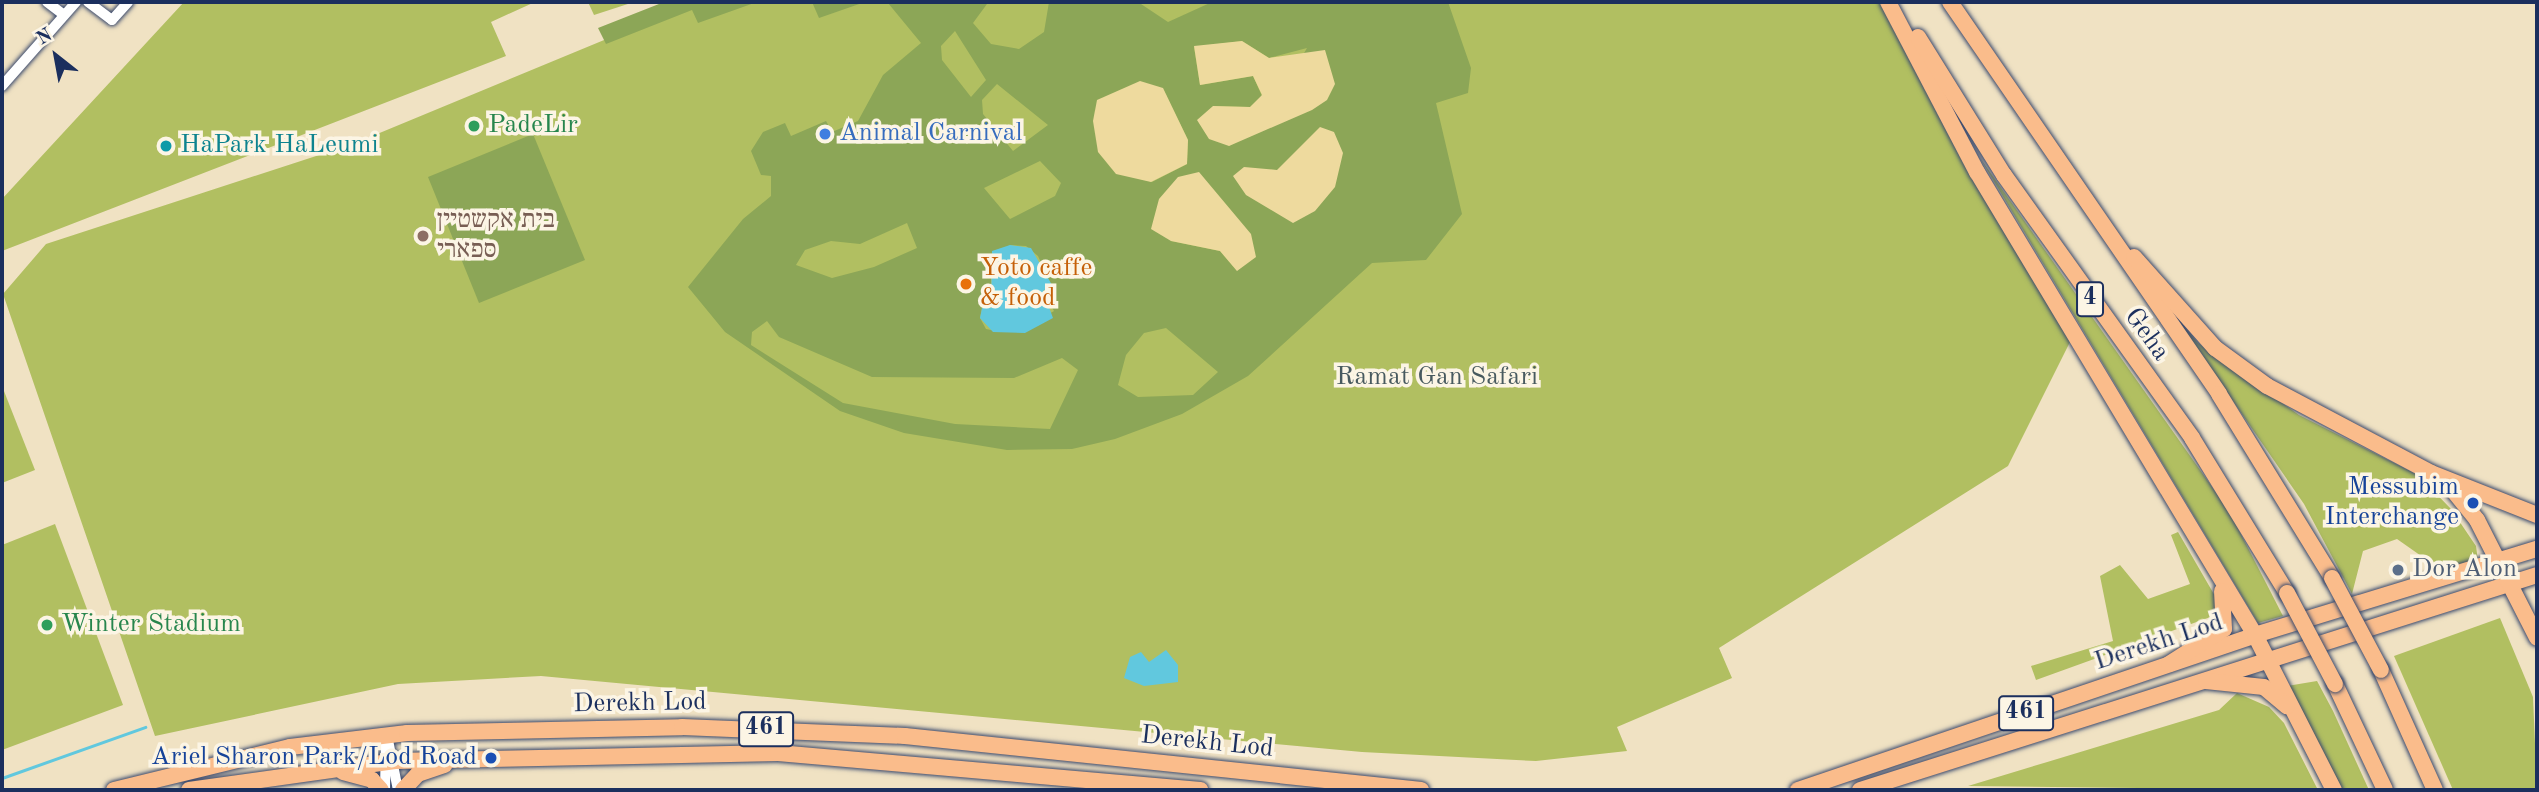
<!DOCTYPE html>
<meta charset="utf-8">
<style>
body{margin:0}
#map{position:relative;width:2539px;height:792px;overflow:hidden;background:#f0e2c3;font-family:"Old Standard TT","Frank Ruhl Libre",serif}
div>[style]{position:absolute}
.green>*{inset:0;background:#b1bf61}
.forest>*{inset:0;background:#8ca657}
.sand>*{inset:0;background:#eeda9e}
.water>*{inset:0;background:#61c8de}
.stream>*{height:2.5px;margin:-1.25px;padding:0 1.25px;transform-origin:1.25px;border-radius:1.25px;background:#61c8de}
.roads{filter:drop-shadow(0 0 2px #3b4a6d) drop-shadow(0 0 2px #3b4a6d)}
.minor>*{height:10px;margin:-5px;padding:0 5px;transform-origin:5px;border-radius:5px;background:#fff}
.primary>*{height:16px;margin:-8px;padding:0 8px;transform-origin:8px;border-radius:8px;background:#fabc8b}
.trunk>*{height:16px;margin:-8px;padding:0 8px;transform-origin:8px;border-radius:8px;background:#fabc8b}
.bridges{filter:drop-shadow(0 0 2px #3b4a6d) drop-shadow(0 0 2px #3b4a6d)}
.trunk-bridge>*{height:16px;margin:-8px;padding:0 8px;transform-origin:8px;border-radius:8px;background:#fabc8b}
.dots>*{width:19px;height:19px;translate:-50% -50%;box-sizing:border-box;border:4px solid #fcf5e5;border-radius:50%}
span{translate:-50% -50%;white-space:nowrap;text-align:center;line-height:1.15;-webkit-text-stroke:7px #fcf5e5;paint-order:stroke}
.shield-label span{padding:2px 5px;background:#fcf5e5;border:2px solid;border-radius:5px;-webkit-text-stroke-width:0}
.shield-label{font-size:24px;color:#1b2f5e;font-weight:700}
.leisure-label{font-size:26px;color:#27864d}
.left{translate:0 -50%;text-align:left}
.shop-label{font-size:26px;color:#366cbe}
.culture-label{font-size:26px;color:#0d838f}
.education-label{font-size:26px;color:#785e54}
.food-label{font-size:26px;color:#c56008}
.street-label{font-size:26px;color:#1b2f5e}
.park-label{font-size:26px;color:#485a5f}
.transit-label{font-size:26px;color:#164399}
.right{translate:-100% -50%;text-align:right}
.service-label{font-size:26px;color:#4e5e75}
.frame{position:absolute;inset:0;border:4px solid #1b2f5e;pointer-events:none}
.north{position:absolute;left:21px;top:21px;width:70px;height:70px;-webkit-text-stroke:5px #fcf5e5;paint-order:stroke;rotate:329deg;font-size:19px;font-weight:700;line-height:28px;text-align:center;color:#1b2f5e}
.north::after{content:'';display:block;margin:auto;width:24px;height:32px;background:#1b2f5e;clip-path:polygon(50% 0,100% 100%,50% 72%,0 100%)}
</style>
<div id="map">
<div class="green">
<i style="clip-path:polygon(184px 2px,535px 2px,491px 22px,506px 56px,2px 251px,2px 199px)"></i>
<i style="clip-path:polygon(588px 2px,634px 2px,594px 15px)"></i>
<i style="clip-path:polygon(696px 2px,1883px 2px,2071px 340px,2008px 466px,1719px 648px,1732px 678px,1617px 727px,1627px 751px,1536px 761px,1362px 752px,541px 676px,398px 684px,155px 736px,3px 294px,46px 244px,353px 144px)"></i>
<i style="clip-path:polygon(1980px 158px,2229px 511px,2283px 616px,2258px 623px)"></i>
<i style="clip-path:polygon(2170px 310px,2198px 343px,2299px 415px,2418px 475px,2451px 509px,2476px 546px,2478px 561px,2444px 572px,2397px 539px,2363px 551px,2352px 594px,2304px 504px)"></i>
<i style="clip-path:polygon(2px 386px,35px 470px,2px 483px)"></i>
<i style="clip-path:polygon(55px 524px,123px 705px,2px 750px,2px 545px)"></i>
<i style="clip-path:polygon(2178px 532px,2215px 596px,2216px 615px,2036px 680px,2031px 666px,2113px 641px,2100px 576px,2120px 565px,2148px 599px,2190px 584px,2171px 535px)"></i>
<i style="clip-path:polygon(2500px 618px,2533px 697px,2537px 790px,2453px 790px,2394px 656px)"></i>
<i style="clip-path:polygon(2317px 681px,2333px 711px,2369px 790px,2343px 790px,2287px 686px)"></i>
<i style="clip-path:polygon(2237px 693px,2269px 707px,2284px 723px,2318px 790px,1968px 786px,2219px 710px)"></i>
</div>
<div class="forest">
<i style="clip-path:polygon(664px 2px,757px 2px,698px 23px,692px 10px,606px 44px,598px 28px)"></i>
<i style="clip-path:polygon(812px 2px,865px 2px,819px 18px)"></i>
<i style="clip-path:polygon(evenodd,1001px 2px,987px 4px,973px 23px,991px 44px,1019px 49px,1044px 32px,1049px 2px,1138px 2px,1168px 22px,1212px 2px,1448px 2px,1471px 68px,1468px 93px,1436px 103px,1462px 214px,1426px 260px,1372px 263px,1248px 376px,1182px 414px,1115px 439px,1072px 449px,1007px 450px,904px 433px,840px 411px,725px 332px,688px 287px,743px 219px,771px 196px,771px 176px,761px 175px,751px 151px,763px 132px,785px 123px,791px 136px,826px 121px,832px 132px,858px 121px,883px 75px,921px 43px,888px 3px,1001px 2px,955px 31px,986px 80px,971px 97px,942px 60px,941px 46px,955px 31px,1001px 2px,1242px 41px,1269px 58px,1307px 48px,1260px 129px,1229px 146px,1213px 106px,1250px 107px,1262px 96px,1253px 76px,1200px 85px,1194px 47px,1242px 41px,1001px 2px,997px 84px,1048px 125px,1013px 151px,983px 114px,982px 100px,997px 84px,1001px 2px,1163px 89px,1188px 140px,1187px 164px,1152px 182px,1130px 176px,1163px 89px,1001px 2px,1040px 161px,1061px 183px,1055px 196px,1010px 219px,984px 188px,1040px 161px,1001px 2px,907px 223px,917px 248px,874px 267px,832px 278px,796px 265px,805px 250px,831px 241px,860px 244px,907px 223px,1001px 2px,1251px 234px,1237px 271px,1220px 251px,1171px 241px,1251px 234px,1001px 2px,1010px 245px,1026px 246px,1038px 256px,1051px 285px,1042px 291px,1054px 311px,1019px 332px,1001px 332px,986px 329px,980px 318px,982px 308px,991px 308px,991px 256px,1010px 245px,1001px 2px,767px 321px,779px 337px,872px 377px,1014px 378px,1062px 358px,1078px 370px,1050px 429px,955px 424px,843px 403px,751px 345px,752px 332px,767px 321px,1001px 2px,1166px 328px,1218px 372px,1193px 395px,1138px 397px,1118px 385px,1126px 355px,1144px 333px,1166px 328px)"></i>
<i style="clip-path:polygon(533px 134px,585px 260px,479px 303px,428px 177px)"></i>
</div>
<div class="sand">
<i style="clip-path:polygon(1242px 41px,1269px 58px,1325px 50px,1335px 84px,1327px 100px,1312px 110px,1229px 146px,1209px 139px,1197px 120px,1213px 106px,1250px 107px,1262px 95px,1253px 76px,1200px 85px,1194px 46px)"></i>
<i style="clip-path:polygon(1140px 81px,1163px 88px,1188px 140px,1187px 164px,1151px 182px,1116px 174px,1098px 152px,1093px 121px,1097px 100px)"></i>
<i style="clip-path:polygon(1320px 127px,1334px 132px,1343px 153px,1335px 187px,1315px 211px,1293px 223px,1246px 195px,1233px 176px,1244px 167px,1277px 170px)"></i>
<i style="clip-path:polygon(1199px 172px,1251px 234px,1256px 257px,1237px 271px,1220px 251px,1171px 241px,1151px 229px,1159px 199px,1178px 177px)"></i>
</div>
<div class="water">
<i style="clip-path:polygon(1010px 245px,1031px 248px,1052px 285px,1043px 291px,1053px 318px,1025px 333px,993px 332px,980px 318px,982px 308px,991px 308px,992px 251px)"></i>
<i style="clip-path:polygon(1166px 650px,1178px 665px,1178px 682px,1144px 686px,1124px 678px,1130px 657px,1141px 652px,1149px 662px)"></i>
</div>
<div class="stream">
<i style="left:2px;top:778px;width:152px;rotate:-19.6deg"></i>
</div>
<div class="roads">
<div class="minor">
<i style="left:47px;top:2px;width:21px;rotate:37deg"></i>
<i style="left:88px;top:2px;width:30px;rotate:37deg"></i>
<i style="left:112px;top:20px;width:24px;rotate:-48deg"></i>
<i style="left:2px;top:86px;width:112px;rotate:-48.6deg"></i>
<i style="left:387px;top:735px;width:56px;rotate:78.7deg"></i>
<i style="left:385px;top:790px;width:51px;rotate:-88.9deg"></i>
</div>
<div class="primary">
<i style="left:343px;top:772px;width:30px;rotate:15deg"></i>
<i style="left:372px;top:780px;width:13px;rotate:48deg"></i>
<i style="left:114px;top:790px;width:181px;rotate:-13.7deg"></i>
<i style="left:290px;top:747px;width:118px;rotate:-6.8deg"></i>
<i style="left:407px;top:733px;width:275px;rotate:-1.2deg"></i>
<i style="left:682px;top:727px;width:223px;rotate:2.3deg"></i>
<i style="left:905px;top:736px;width:519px;rotate:5.97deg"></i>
<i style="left:189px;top:790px;width:208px;rotate:-8deg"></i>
<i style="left:395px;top:761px;width:383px;rotate:-1.2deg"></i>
<i style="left:778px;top:753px;width:424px;rotate:5deg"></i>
<i style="left:403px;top:790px;width:22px;rotate:-47deg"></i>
<i style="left:418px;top:774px;width:28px;rotate:-19deg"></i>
<i style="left:1798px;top:790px;width:483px;rotate:-18.7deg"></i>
<i style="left:2255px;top:635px;width:295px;rotate:-17deg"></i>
<i style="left:1860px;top:790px;width:710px;rotate:-17.62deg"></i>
</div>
<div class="trunk">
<i style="left:1888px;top:2px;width:192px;rotate:62.4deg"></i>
<i style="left:1977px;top:172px;width:540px;rotate:59.02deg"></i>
<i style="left:2255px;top:635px;width:174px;rotate:63deg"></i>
<i style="left:1950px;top:2px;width:475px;rotate:55.5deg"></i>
<i style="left:2219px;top:394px;width:216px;rotate:58.4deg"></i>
<i style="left:1918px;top:37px;width:163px;rotate:58.1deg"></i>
<i style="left:2004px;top:175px;width:323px;rotate:54.4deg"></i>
<i style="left:2192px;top:438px;width:182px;rotate:58.5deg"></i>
<i style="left:2134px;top:257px;width:122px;rotate:48.3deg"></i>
<i style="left:2215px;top:348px;width:64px;rotate:36.2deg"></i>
<i style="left:2267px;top:386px;width:186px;rotate:27.9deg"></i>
<i style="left:2431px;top:473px;width:114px;rotate:21.6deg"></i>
<i style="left:2448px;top:484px;width:46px;rotate:51.1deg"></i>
<i style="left:2477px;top:520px;width:132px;rotate:63deg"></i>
<i style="left:2169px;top:664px;width:65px;rotate:-32.5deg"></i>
<i style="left:2224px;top:629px;width:38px;rotate:-93deg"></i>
<i style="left:2381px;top:670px;width:132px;rotate:65.8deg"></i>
<i style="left:2206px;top:681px;width:58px;rotate:5.9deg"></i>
<i style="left:2264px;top:687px;width:30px;rotate:40deg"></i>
<i style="left:2335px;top:684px;width:117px;rotate:64.7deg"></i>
</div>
</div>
<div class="bridges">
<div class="trunk-bridge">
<i style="left:2332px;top:578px;width:104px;rotate:62deg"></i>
<i style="left:2287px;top:593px;width:103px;rotate:62.2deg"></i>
</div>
</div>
<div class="dots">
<i style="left:474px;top:126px;background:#2e9e5b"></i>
<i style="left:825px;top:134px;background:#3f7fe0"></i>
<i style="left:166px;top:146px;background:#0f9aa8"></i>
<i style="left:423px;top:236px;background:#8d6e63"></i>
<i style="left:966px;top:284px;background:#e8710a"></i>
<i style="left:2473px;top:503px;background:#1a4fb4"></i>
<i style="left:2398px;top:570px;background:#5c6f8a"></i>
<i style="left:47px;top:625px;background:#2e9e5b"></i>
<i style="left:491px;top:758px;background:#1a4fb4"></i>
</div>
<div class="shield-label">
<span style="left:2090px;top:299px">4</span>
<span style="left:2026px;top:713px">461</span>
<span style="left:766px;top:729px">461</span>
</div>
<div class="leisure-label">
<span class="left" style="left:488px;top:126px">PadeLir</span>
<span class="left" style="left:61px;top:625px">Winter Stadium</span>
</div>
<div class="shop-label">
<span class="left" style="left:839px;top:134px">Animal Carnival</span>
</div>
<div class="culture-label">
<span class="left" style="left:180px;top:146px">HaPark HaLeumi</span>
</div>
<div class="education-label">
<span class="left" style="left:437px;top:236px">בית אקשטיין<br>ספארי</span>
</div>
<div class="food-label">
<span class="left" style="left:980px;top:284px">Yoto caffe<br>&amp; food</span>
</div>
<div class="street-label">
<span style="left:2146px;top:335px;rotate:54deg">Geha</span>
<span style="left:2159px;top:643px;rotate:-18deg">Derekh Lod</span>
<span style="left:640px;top:704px;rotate:-1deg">Derekh Lod</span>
<span style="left:1207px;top:743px;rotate:6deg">Derekh Lod</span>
</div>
<div class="park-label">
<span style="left:1437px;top:378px">Ramat Gan Safari</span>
</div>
<div class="transit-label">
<span class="right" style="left:2459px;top:503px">Messubim<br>Interchange</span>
<span class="right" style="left:477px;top:758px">Ariel Sharon Park/Lod Road</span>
</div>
<div class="service-label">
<span class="left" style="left:2412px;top:570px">Dor Alon</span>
</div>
<div class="frame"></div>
<div class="north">N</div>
</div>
